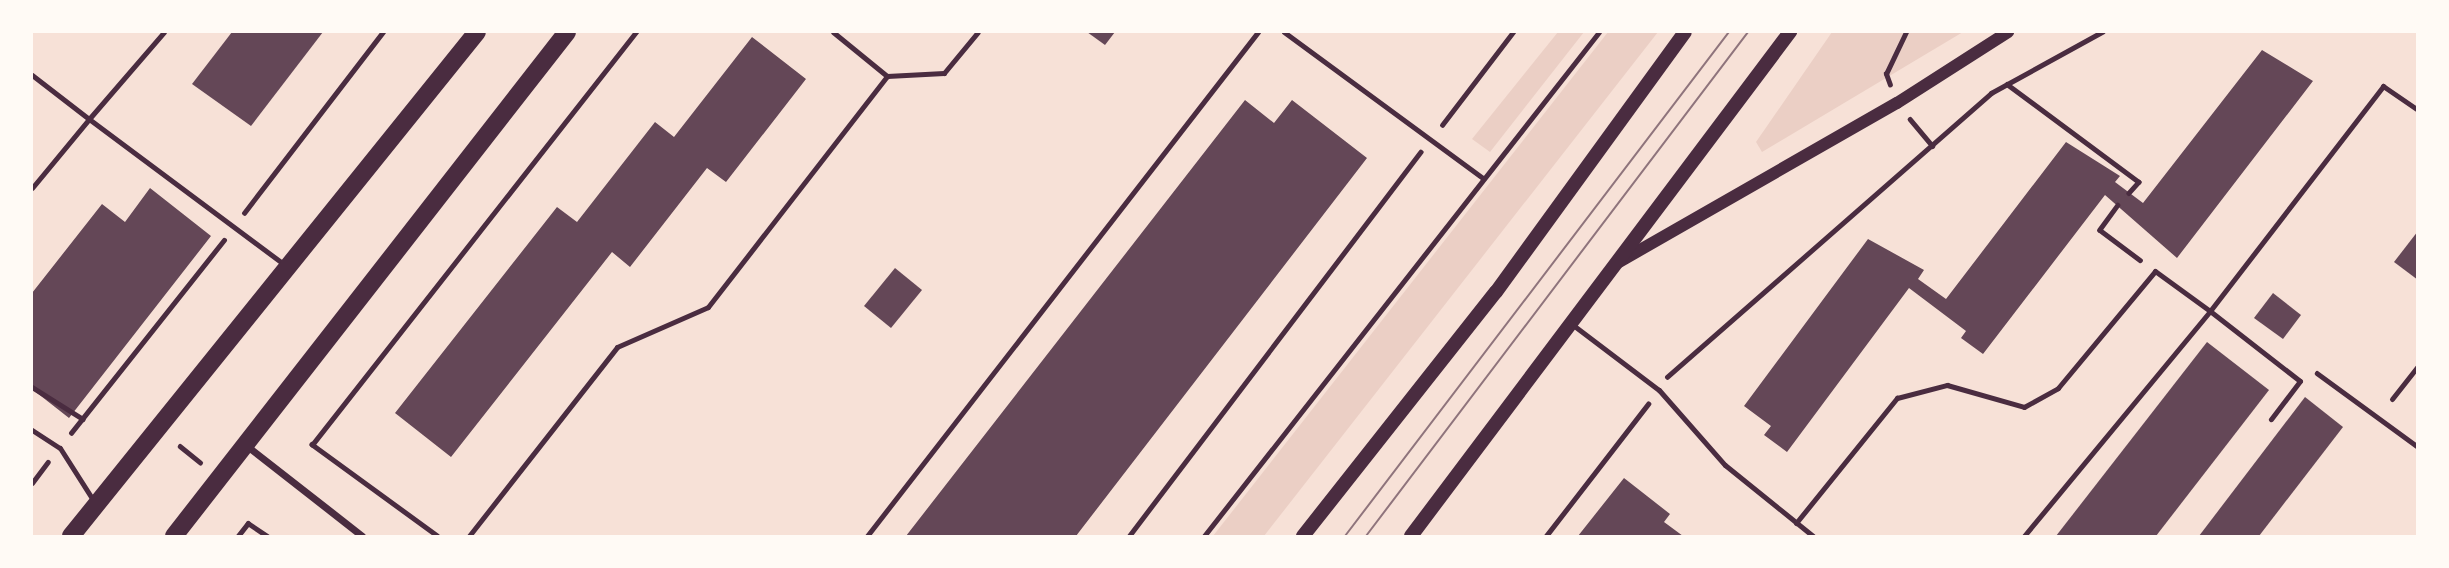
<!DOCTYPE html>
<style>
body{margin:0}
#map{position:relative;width:2449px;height:568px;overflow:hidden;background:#f7e1d7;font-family:Lato,sans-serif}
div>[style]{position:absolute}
.green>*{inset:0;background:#ebcfc5}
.building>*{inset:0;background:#644757}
.path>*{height:4.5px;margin:-2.25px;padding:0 2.25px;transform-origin:2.25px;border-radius:2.25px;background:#4a2c40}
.service>*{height:5px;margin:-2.5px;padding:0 2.5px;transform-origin:2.5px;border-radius:2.5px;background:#4a2c40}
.minor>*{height:7px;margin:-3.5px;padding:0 3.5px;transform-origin:3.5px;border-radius:3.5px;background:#4a2c40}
.tertiary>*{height:12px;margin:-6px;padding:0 6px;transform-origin:6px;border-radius:6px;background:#4a2c40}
.secondary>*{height:14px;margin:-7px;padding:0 7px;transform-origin:7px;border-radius:7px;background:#4a2c40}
.primary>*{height:18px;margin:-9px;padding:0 9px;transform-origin:9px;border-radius:9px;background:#4a2c40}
.tram>*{height:2px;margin:-1px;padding:0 1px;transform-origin:1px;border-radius:1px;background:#8f747c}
span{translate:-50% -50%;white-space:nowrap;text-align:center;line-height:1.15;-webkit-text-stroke:5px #fffaf5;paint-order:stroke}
.frame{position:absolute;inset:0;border:33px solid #fffaf5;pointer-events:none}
</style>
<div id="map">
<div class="green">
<i style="clip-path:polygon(1558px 32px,1584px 32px,1490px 152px,1472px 139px)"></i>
<i style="clip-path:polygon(1608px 32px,1658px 32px,1264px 536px,1213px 536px)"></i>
<i style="clip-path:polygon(1832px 32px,1963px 32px,1762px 152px,1756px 142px)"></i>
</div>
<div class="building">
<i style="clip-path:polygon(232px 32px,323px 32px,251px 126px,192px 84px)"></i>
<i style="clip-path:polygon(1087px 32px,1115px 32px,1105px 45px)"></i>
<i style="clip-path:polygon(752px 37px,806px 79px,726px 182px,707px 168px,630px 267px,612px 252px,451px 457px,395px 413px,557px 207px,577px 222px,655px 122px,674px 137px)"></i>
<i style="clip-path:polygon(2262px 50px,2313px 81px,2177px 258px,2105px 195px,1983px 354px,1961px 338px,1966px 331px,1909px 288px,1787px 452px,1764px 435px,1771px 426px,1744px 406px,1868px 239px,1924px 270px,1918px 279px,1946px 299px,2066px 142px,2120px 176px,2115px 182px,2143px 203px)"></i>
<i style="clip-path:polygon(1245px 100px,1274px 123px,1292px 100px,1367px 158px,1076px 536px,906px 536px)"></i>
<i style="clip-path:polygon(150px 188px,211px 236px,69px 418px,32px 389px,32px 293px,102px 204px,125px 222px)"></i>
<i style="clip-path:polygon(2418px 231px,2418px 280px,2394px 262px)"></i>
<i style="clip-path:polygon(895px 268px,922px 290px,891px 328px,864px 306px)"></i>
<i style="clip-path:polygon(2273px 293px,2301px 315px,2283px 339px,2254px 318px)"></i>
<i style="clip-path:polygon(2207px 342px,2269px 390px,2156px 536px,2056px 536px)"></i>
<i style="clip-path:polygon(2305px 397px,2343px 427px,2259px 536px,2199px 536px)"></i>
<i style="clip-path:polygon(1624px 478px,1670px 514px,1664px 522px,1683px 536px,1578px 536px)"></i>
</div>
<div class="path">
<i style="left:2007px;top:84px;width:164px;rotate:36.6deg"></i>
<i style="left:2139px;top:182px;width:15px;rotate:132deg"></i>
<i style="left:1890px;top:85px;width:12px;rotate:-110deg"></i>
<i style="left:1886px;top:74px;width:47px;rotate:-64.5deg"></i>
<i style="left:1910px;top:119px;width:35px;rotate:50deg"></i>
<i style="left:1442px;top:125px;width:117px;rotate:-52.6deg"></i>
<i style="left:2118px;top:205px;width:31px;rotate:126deg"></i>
<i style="left:2100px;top:230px;width:50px;rotate:36.9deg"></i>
<i style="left:244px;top:213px;width:228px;rotate:-52.5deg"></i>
<i style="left:2317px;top:373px;width:125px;rotate:36.2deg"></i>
<i style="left:1667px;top:377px;width:431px;rotate:-41.2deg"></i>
<i style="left:1991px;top:93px;width:127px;rotate:-28.8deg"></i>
<i style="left:32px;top:387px;width:60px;rotate:32.1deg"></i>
<i style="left:71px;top:433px;width:246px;rotate:-51.6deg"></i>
<i style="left:180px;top:446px;width:26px;rotate:39deg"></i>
<i style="left:32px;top:483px;width:26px;rotate:-53deg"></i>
<i style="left:238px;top:536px;width:16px;rotate:-52deg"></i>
<i style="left:248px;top:523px;width:23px;rotate:34deg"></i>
<i style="left:437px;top:536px;width:155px;rotate:-143.9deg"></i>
<i style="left:312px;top:445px;width:525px;rotate:-51.89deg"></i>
<i style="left:1129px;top:536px;width:482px;rotate:-52.8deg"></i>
<i style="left:1546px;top:536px;width:167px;rotate:-52.3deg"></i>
</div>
<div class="service">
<i style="left:833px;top:32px;width:70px;rotate:39.2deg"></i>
<i style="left:887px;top:76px;width:57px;rotate:-3deg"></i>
<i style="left:944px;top:73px;width:53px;rotate:-50.3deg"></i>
<i style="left:1284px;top:32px;width:247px;rotate:36.3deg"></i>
<i style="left:32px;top:75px;width:72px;rotate:37.7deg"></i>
<i style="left:89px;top:119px;width:115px;rotate:-49.2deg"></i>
<i style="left:32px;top:188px;width:89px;rotate:-50.4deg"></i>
<i style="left:89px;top:119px;width:244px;rotate:36.7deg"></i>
<i style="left:1573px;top:325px;width:108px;rotate:37.1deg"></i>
<i style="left:1659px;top:390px;width:100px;rotate:48.7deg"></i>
<i style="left:1725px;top:465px;width:113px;rotate:38.9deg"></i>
<i style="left:2392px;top:399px;width:42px;rotate:-51.8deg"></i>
<i style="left:32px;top:430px;width:33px;rotate:33deg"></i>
<i style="left:60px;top:448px;width:65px;rotate:57.5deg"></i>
<i style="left:1796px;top:523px;width:161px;rotate:-51.1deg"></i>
<i style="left:1897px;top:398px;width:52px;rotate:-14.6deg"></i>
<i style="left:1947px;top:385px;width:80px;rotate:15.9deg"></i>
<i style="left:2024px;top:407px;width:39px;rotate:-29deg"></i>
<i style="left:2058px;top:388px;width:152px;rotate:-50.3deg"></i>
<i style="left:2155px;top:271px;width:68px;rotate:36deg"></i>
<i style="left:2210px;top:311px;width:284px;rotate:-52.4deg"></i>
<i style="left:2383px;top:86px;width:42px;rotate:34.4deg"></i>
<i style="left:469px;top:536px;width:240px;rotate:-51.9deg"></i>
<i style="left:617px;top:347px;width:99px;rotate:-23.7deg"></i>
<i style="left:708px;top:307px;width:292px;rotate:-52.2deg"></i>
<i style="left:867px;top:536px;width:638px;rotate:-52.2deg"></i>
<i style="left:1204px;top:536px;width:640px;rotate:-51.91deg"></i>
<i style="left:2024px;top:536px;width:292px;rotate:-50.4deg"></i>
<i style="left:2210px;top:311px;width:114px;rotate:37.9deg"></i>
<i style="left:2300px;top:381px;width:48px;rotate:127.3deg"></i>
</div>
<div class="minor">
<i style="left:247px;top:446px;width:146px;rotate:38deg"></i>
</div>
<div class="tertiary">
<i style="left:1619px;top:262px;width:320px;rotate:-29.8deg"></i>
<i style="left:1897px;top:103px;width:132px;rotate:-32.6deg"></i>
</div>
<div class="secondary">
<i style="left:1303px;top:536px;width:311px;rotate:-51.7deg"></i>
<i style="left:1496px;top:292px;width:321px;rotate:-54deg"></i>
<i style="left:1411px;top:536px;width:631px;rotate:-53.06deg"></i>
</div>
<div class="primary">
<i style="left:71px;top:536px;width:647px;rotate:-51.15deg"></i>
<i style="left:174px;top:536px;width:639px;rotate:-52.05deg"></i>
</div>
<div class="tram">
<i style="left:1345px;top:536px;width:634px;rotate:-52.7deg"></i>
<i style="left:1366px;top:536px;width:632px;rotate:-52.84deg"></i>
</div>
<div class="frame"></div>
</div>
